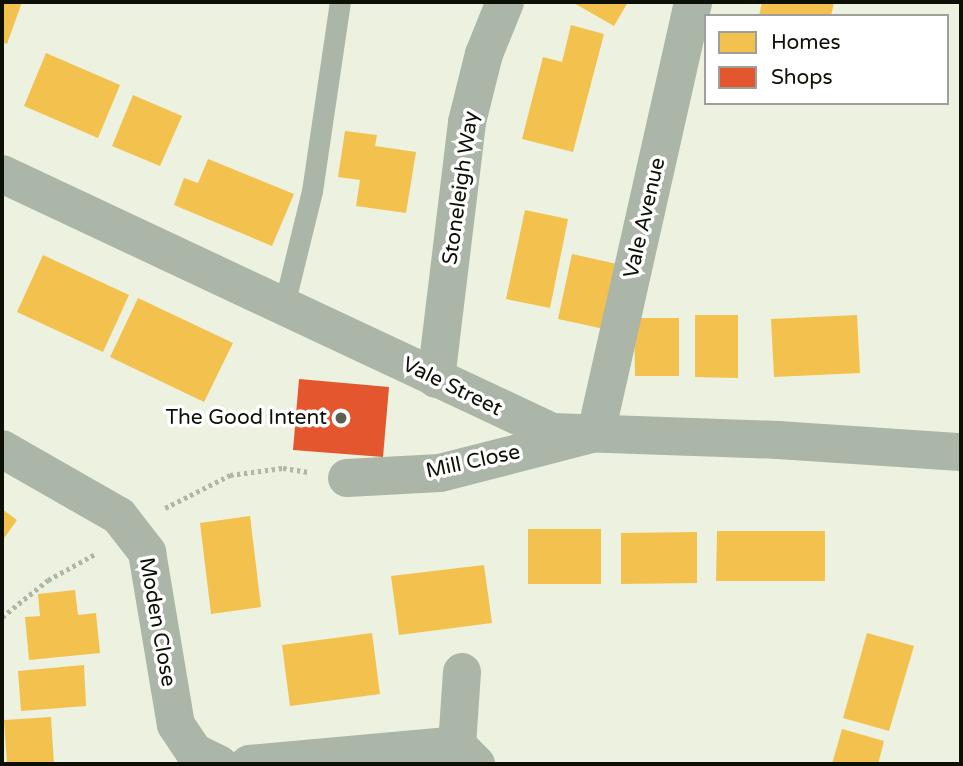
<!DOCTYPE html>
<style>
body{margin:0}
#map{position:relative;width:963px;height:766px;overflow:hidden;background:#ecf2df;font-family:"Varela Round",sans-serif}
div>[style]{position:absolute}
.homes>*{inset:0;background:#f2c14e}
.shops>*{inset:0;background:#e4572e}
.path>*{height:4.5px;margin-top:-2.25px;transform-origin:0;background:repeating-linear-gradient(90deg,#b0b6a9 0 3.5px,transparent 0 7px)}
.service>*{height:21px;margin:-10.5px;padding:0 10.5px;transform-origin:10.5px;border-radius:10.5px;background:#abb6a8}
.minor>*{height:38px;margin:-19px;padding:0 19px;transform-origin:19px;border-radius:19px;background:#abb6a8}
.tertiary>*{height:38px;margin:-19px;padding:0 19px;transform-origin:19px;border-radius:19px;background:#abb6a8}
.dots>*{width:19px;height:19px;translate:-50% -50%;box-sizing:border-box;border:4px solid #fff;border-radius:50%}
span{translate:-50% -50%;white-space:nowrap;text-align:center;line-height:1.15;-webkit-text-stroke:7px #fff;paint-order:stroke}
.street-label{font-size:21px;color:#0d1005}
.poi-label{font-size:21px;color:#0d1005}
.right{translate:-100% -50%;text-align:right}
.frame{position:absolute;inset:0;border:4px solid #0d1005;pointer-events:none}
.legend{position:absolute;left:704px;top:14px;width:245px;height:91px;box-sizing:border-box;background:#fff;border:2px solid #9e9f9b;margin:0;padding:9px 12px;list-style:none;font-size:21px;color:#0d1005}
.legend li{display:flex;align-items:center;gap:14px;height:35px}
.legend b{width:35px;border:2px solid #9e9f9b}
</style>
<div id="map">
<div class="homes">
<i style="clip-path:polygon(2px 2px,22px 2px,7px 44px,2px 42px)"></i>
<i style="clip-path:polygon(572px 2px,628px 2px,614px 26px)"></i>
<i style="clip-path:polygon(762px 2px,834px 2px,831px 16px,759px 16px)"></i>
<i style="clip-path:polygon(571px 25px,604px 34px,573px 152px,522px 139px,543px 57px,562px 62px)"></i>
<i style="clip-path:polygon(46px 53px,120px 85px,98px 138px,24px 106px)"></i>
<i style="clip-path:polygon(133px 95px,182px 116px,160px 166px,112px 146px)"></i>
<i style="clip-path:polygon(345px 131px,377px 135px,375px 146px,416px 152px,406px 213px,356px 206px,360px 180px,338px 177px)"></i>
<i style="clip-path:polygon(208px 159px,294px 194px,272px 246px,174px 205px,184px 178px,198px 183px)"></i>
<i style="clip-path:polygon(525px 210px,568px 219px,550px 308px,506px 299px)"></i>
<i style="clip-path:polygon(572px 254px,617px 264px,604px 329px,558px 319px)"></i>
<i style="clip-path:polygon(43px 255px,129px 295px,103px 352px,17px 312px)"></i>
<i style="clip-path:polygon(138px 298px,233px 343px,204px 402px,110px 357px)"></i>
<i style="clip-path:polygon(695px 315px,738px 315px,738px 378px,695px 377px)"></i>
<i style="clip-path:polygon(857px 315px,860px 373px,774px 377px,771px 319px)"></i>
<i style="clip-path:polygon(634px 318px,679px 318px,679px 376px,635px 376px)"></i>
<i style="clip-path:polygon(2px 509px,17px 520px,2px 541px)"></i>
<i style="clip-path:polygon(250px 516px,261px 607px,211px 614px,200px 523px)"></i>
<i style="clip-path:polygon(528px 529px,601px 529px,601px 584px,528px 584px)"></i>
<i style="clip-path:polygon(717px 531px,825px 531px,825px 581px,716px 581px)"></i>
<i style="clip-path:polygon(697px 532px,697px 583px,621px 584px,621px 533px)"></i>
<i style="clip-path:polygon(484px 565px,492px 623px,399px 635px,391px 576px)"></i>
<i style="clip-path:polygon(75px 590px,78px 615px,96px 613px,100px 653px,29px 660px,25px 617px,40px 616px,38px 594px)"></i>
<i style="clip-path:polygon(372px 633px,380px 694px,290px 706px,282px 645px)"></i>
<i style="clip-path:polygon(867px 633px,914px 646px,889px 731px,843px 718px)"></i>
<i style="clip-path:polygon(84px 665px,86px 706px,21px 711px,18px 671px)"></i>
<i style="clip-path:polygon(51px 717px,54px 764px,7px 764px,4px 720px)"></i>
<i style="clip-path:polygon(842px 729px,884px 741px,878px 764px,832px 764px)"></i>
</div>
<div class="shops">
<i style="clip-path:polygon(299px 379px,389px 387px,383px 457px,293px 450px)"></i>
</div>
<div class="path">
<i style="left:165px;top:508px;width:73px;rotate:-26.9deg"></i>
<i style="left:230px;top:475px;width:53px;rotate:-7.5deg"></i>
<i style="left:283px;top:468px;width:26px;rotate:9deg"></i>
<i style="left:2px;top:617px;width:59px;rotate:-38.8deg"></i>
<i style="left:48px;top:580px;width:56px;rotate:-28.9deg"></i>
</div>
<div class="service">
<i style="left:284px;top:305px;width:117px;rotate:-76.2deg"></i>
<i style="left:312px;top:191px;width:191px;rotate:-81.6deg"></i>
</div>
<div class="minor">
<i style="left:436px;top:379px;width:259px;rotate:-83.1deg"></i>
<i style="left:467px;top:122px;width:70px;rotate:-76deg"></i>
<i style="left:484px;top:54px;width:56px;rotate:-68deg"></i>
<i style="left:2px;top:449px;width:135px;rotate:29.8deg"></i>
<i style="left:119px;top:516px;width:46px;rotate:52.1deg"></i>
<i style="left:147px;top:552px;width:175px;rotate:80.5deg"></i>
<i style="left:176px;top:725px;width:32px;rotate:56deg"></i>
<i style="left:194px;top:752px;width:28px;rotate:26deg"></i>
<i style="left:347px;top:478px;width:93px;rotate:-3.1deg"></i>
<i style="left:440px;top:473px;width:161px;rotate:-14.4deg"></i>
<i style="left:596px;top:433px;width:442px;rotate:-77.3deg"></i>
<i style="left:462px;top:672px;width:73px;rotate:93.9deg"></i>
<i style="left:457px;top:745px;width:27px;rotate:45deg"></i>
<i style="left:249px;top:764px;width:209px;rotate:-5.2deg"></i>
</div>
<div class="tertiary">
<i style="left:2px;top:174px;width:608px;rotate:25.13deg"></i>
<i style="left:552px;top:432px;width:226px;rotate:2deg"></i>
<i style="left:778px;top:440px;width:183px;rotate:3.8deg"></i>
</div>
<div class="dots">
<i style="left:341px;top:418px;background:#5b5f51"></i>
</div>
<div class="street-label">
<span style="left:461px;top:188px;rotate:-82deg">Stoneleigh Way</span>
<span style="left:645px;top:218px;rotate:-77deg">Vale Avenue</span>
<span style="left:452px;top:387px;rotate:26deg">Vale Street</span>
<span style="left:473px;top:462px;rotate:-12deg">Mill Close</span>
<span style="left:157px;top:622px;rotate:80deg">Moden Close</span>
</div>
<div class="poi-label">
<span class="right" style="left:327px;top:418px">The Good Intent</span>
</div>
<div class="frame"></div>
<ul class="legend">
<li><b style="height:19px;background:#f2c14e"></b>Homes</li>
<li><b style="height:19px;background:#e4572e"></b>Shops</li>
</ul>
</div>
